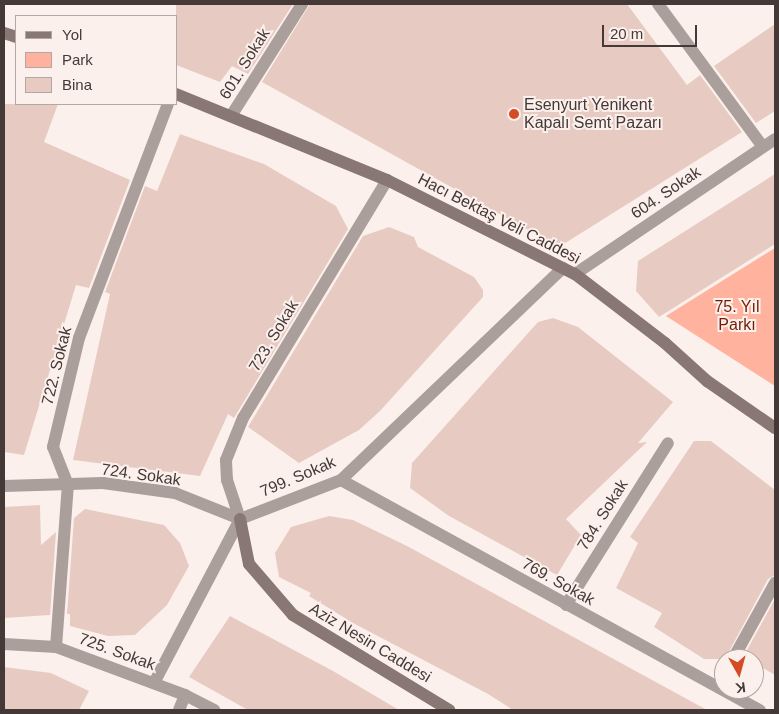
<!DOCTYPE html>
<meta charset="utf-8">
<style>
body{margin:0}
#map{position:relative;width:779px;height:714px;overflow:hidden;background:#fcf0ed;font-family:Helvetica,sans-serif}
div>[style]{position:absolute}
.green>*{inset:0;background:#ffb29d}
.building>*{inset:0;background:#e7cbc3}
.street>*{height:12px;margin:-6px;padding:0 6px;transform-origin:6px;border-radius:6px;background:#ab9f9c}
.secondary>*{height:12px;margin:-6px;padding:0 6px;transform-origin:6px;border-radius:6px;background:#887772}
.dots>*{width:14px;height:14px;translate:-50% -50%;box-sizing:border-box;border:2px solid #fcf0ed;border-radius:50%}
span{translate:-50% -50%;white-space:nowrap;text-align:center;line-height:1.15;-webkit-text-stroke:4px #fcf0ed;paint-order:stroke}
.street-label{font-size:16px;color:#443936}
.poi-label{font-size:16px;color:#443936}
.left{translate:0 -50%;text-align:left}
.park-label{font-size:16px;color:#721e05}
.frame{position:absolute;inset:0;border:5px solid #443936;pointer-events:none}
.legend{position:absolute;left:15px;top:15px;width:162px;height:90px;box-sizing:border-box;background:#fcf0ed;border:1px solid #b2a7a4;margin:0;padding:6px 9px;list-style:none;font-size:15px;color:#443936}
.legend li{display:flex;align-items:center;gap:10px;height:25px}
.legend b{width:25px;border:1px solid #b2a7a4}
.north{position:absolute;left:714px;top:649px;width:50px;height:50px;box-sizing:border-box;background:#fcf0ed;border:1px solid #b2a7a4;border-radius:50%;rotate:173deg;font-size:14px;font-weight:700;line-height:20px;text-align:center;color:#443936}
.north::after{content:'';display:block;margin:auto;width:18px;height:22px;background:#d44b25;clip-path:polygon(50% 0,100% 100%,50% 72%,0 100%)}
.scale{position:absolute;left:602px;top:25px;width:95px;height:22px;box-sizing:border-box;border:2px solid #443936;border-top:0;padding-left:6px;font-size:15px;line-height:18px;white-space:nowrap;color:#443936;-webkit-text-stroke:4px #fcf0ed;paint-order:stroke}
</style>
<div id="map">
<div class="green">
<i style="clip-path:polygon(775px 248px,775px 386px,666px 316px)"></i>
</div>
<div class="building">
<i style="clip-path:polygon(176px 4px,293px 4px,248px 74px,232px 66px,220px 82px,176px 65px)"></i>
<i style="clip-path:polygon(310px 4px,627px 4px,687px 85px,700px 75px,742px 132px,559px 247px,262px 82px)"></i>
<i style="clip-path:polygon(775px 24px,775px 111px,756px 123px,714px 66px)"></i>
<i style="clip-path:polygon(4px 104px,58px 104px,44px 142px,130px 180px,89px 288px,76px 285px,24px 455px,4px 452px)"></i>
<i style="clip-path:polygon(180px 134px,264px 164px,336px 206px,348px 229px,234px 418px,228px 414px,200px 476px,73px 460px,110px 294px,105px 292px,145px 186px,157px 191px)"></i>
<i style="clip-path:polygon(775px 174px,775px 244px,659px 317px,636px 291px,638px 261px)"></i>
<i style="clip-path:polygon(389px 227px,414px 237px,418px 247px,474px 277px,483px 290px,483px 297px,380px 411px,359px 430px,299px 463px,248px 427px,363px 236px)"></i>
<i style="clip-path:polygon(553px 318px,578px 327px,673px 402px,638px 443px,647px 442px,566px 519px,581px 535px,557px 575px,449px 516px,410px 488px,412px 463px,538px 322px)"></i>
<i style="clip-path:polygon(694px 441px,711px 441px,775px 490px,775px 575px,768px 579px,725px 659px,704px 659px,654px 627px,662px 613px,616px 588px,638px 543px,630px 537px)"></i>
<i style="clip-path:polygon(40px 505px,41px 545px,56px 532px,50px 615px,4px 618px,4px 507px)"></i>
<i style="clip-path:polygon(85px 509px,164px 525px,180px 543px,189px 566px,167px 605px,135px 635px,108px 636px,70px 626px,70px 614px,67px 614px,74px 518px)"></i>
<i style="clip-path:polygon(329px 516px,353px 520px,407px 546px,707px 710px,513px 710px,488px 694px,353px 623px,309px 596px,311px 593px,279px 577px,275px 553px,291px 527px)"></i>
<i style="clip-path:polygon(775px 599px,775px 675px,754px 663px,754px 659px,742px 659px)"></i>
<i style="clip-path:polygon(230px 616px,333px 671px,399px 710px,248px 710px,189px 677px)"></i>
<i style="clip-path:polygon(4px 667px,51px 673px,89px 691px,79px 710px,4px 710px)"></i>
</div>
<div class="street">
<i style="left:658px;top:4px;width:177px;rotate:53.7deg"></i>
<i style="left:231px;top:116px;width:133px;rotate:-57.6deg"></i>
<i style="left:575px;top:274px;width:241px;rotate:-34deg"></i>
<i style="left:341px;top:480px;width:478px;rotate:28.8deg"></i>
<i style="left:4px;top:486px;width:99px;rotate:-1.7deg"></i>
<i style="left:103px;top:483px;width:73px;rotate:7.9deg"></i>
<i style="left:175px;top:493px;width:70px;rotate:21.8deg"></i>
<i style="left:240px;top:519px;width:41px;rotate:-108.4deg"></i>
<i style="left:227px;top:480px;width:20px;rotate:-93deg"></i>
<i style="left:226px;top:460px;width:45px;rotate:-68deg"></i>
<i style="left:243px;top:418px;width:278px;rotate:-58.8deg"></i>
<i style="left:566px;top:605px;width:191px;rotate:-57.8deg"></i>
<i style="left:4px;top:644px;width:52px;rotate:3.3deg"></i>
<i style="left:56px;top:647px;width:138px;rotate:20.4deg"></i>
<i style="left:185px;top:695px;width:33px;rotate:27deg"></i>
<i style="left:56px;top:647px;width:162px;rotate:-85.8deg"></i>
<i style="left:68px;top:485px;width:41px;rotate:-111.5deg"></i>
<i style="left:53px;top:447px;width:112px;rotate:-76.6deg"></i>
<i style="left:79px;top:338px;width:250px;rotate:-69.2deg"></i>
<i style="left:733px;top:659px;width:87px;rotate:-61.1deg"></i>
<i style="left:154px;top:683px;width:185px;rotate:-62.3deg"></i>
<i style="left:240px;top:519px;width:108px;rotate:-21.1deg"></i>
<i style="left:341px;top:480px;width:307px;rotate:-43.7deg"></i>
<i style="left:179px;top:710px;width:16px;rotate:-68deg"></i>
</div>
<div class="secondary">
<i style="left:4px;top:33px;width:13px;rotate:18deg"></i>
<i style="left:176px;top:94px;width:228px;rotate:22.2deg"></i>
<i style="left:387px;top:180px;width:210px;rotate:26.6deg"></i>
<i style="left:575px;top:274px;width:113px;rotate:37.5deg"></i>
<i style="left:665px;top:343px;width:57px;rotate:42.1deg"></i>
<i style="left:707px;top:381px;width:83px;rotate:34.7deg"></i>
<i style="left:240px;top:519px;width:46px;rotate:78.7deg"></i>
<i style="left:249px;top:564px;width:67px;rotate:49.2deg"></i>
<i style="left:293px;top:615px;width:183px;rotate:31.3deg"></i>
</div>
<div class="dots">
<i style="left:514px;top:114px;background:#d44b25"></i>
</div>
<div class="street-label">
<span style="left:245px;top:64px;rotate:-58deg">601. Sokak</span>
<span style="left:666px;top:193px;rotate:-34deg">604. Sokak</span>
<span style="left:499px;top:219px;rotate:27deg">Hacı Bektaş Veli Caddesi</span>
<span style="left:274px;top:336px;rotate:-59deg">723. Sokak</span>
<span style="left:57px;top:366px;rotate:-76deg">722. Sokak</span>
<span style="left:141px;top:475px;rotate:8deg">724. Sokak</span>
<span style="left:298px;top:477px;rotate:-23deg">799. Sokak</span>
<span style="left:603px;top:515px;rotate:-58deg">784. Sokak</span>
<span style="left:558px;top:582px;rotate:29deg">769. Sokak</span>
<span style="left:370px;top:643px;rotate:31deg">Aziz Nesin Caddesi</span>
<span style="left:117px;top:652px;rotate:20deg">725. Sokak</span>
</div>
<div class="poi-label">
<span class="left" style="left:524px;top:114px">Esenyurt Yenikent<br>Kapalı Semt Pazarı</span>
</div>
<div class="park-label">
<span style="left:737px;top:316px">75. Yıl<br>Parkı</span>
</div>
<div class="frame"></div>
<ul class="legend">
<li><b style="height:6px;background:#887772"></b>Yol</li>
<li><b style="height:14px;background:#ffb29d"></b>Park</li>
<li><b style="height:14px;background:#e7cbc3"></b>Bina</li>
</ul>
<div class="north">K</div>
<div class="scale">20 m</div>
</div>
